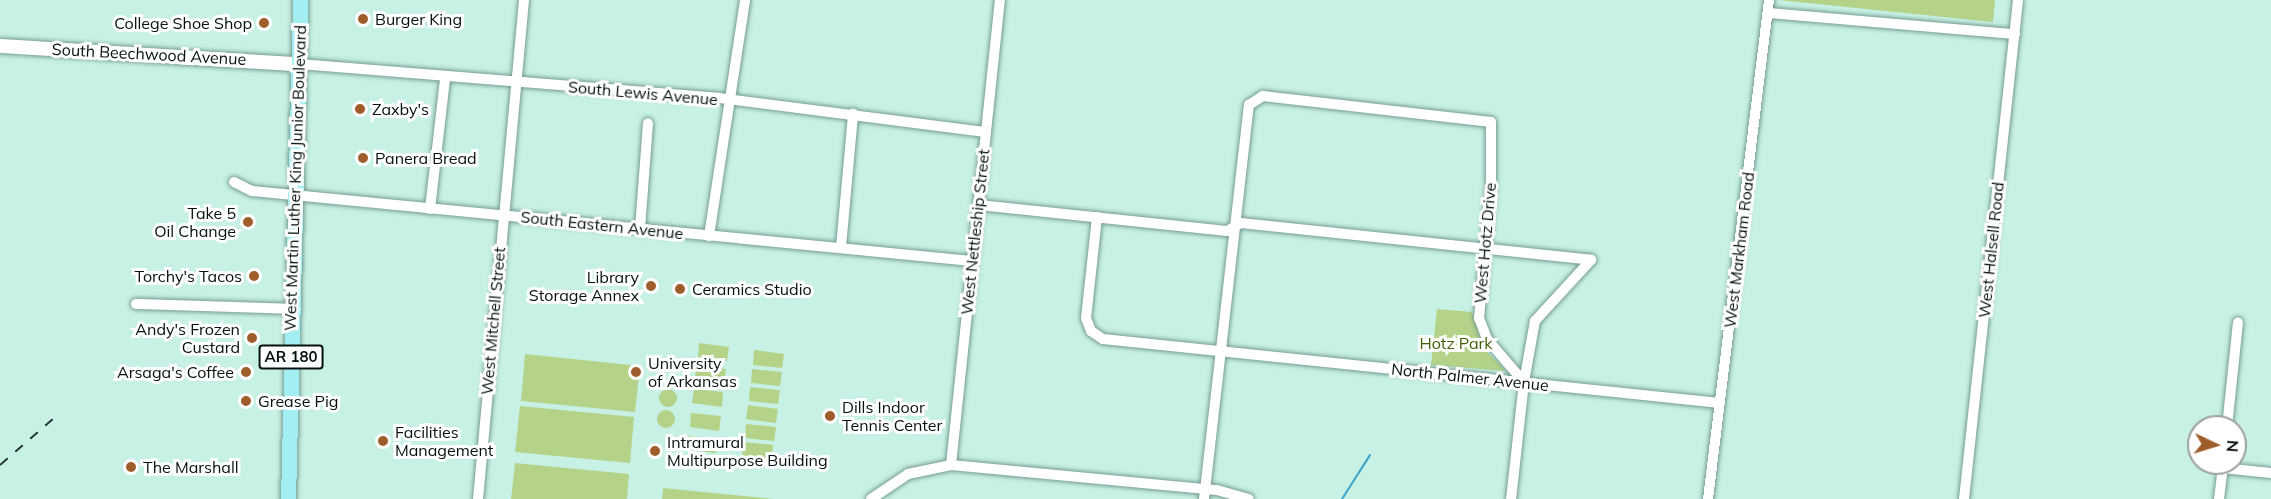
<!DOCTYPE html>
<style>
body{margin:0}
#map{position:relative;width:2271px;height:499px;overflow:hidden;background:#c8f1e5;font-family:Mulish,sans-serif}
div>[style]{position:absolute}
.green>*{inset:0;background:#b4d389}
.round{border-radius:50%}
.stream>*{height:2px;margin:-1px;padding:0 1px;transform-origin:1px;border-radius:1px;background:#3ba3c8}
.roads{filter:drop-shadow(0 0 2px #779d93) drop-shadow(0 0 2px #779d93)}
.street>*{height:10px;margin:-5px;padding:0 5px;transform-origin:5px;border-radius:5px;background:#fff}
.secondary>*{height:14px;margin:-7px;padding:0 7px;transform-origin:7px;border-radius:7px;background:#fff}
.primary>*{height:15px;margin:-7.5px;padding:0 7.5px;transform-origin:7.5px;border-radius:7.5px;background:#a2eef2}
.rail>*{height:2px;margin-top:-1px;transform-origin:0;background:repeating-linear-gradient(90deg,#253632 0 10px,transparent 0 20px)}
.dots>*{width:16px;height:16px;translate:-50% -50%;box-sizing:border-box;border:3px solid #fff;border-radius:50%}
span{translate:-50% -50%;white-space:nowrap;text-align:center;line-height:1.15;-webkit-text-stroke:6px #fff;paint-order:stroke}
.shield-label span{padding:2px 4px;background:#fff;border:2px solid;border-radius:4px;-webkit-text-stroke-width:0}
.shield-label{font-size:15px;color:#04110e;font-weight:700}
.poi-label{font-size:16px;color:#04110e}
.left{translate:0 -50%;text-align:left}
.right{translate:-100% -50%;text-align:right}
.street-label{font-size:16px;color:#04110e}
.park-label{font-size:16px;color:#435f0a}
.north{position:absolute;left:2187px;top:415px;width:60px;height:60px;box-sizing:border-box;background:#fff;border:2px solid #9ba09f;border-radius:50%;rotate:94deg;font-size:16px;font-weight:700;line-height:24px;text-align:center;color:#04110e}
.north::after{content:'';display:block;margin:auto;width:21px;height:27px;background:#a05d2c;clip-path:polygon(50% 0,100% 100%,50% 72%,0 100%)}
</style>
<div id="map">
<div class="green">
<i style="clip-path:polygon(1778px 0,1995px 0,1993px 22px)"></i>
<i style="clip-path:polygon(1437px 309px,1472px 312px,1484px 349px,1506px 371px,1431px 365px)"></i>
<i style="clip-path:polygon(699px 343px,729px 347px,727px 361px,698px 357px)"></i>
<i style="clip-path:polygon(754px 350px,784px 354px,782px 368px,753px 365px)"></i>
<i style="clip-path:polygon(525px 354px,640px 366px,635px 412px,521px 401px)"></i>
<i style="clip-path:polygon(696px 366px,726px 369px,724px 384px,695px 380px)"></i>
<i style="clip-path:polygon(752px 369px,782px 372px,780px 386px,751px 383px)"></i>
<i style="clip-path:polygon(750px 387px,780px 390px,778px 404px,749px 401px)"></i>
<i class="round" style="left:659px;top:389px;width:18px;height:18px"></i>
<i style="clip-path:polygon(694px 389px,723px 392px,722px 407px,692px 403px)"></i>
<i style="clip-path:polygon(748px 405px,778px 409px,776px 423px,746px 419px)"></i>
<i style="clip-path:polygon(520px 406px,634px 417px,630px 463px,515px 452px)"></i>
<i class="round" style="left:657px;top:410px;width:18px;height:18px"></i>
<i style="clip-path:polygon(691px 413px,721px 416px,719px 431px,690px 427px)"></i>
<i style="clip-path:polygon(746px 424px,776px 427px,774px 441px,745px 438px)"></i>
<i style="clip-path:polygon(688px 436px,718px 439px,716px 453px,687px 450px)"></i>
<i style="clip-path:polygon(744px 442px,773px 445px,772px 459px,742px 456px)"></i>
<i style="clip-path:polygon(515px 463px,629px 474px,627px 499px,511px 499px)"></i>
<i style="clip-path:polygon(663px 488px,775px 499px,662px 499px)"></i>
</div>
<div class="stream">
<i style="left:1342px;top:499px;width:52px;rotate:-57.5deg"></i>
</div>
<div class="roads">
<div class="street">
<i style="left:1768px;top:13px;width:248px;rotate:4.9deg"></i>
<i style="left:298px;top:64px;width:422px;rotate:4.6deg"></i>
<i style="left:719px;top:98px;width:269px;rotate:7.3deg"></i>
<i style="left:234px;top:182px;width:20px;rotate:27deg"></i>
<i style="left:252px;top:191px;width:723px;rotate:5.55deg"></i>
<i style="left:979px;top:205px;width:249px;rotate:6deg"></i>
<i style="left:1227px;top:231px;width:16px;rotate:-30deg"></i>
<i style="left:1241px;top:223px;width:352px;rotate:6deg"></i>
<i style="left:430px;top:209px;width:131px;rotate:-83.4deg"></i>
<i style="left:1097px;top:217px;width:102px;rotate:96.2deg"></i>
<i style="left:1086px;top:318px;width:14px;rotate:69deg"></i>
<i style="left:1091px;top:331px;width:14px;rotate:34deg"></i>
<i style="left:1103px;top:339px;width:620px;rotate:5.92deg"></i>
<i style="left:640px;top:229px;width:106px;rotate:-85.7deg"></i>
<i style="left:709px;top:236px;width:239px;rotate:-81.3deg"></i>
<i style="left:841px;top:247px;width:134px;rotate:-84.8deg"></i>
<i style="left:136px;top:304px;width:156px;rotate:1.8deg"></i>
<i style="left:1524px;top:382px;width:62px;rotate:-79.8deg"></i>
<i style="left:1535px;top:321px;width:83px;rotate:-47.4deg"></i>
<i style="left:2227px;top:427px;width:105px;rotate:-84deg"></i>
<i style="left:951px;top:465px;width:468px;rotate:-84deg"></i>
<i style="left:2223px;top:468px;width:48px;rotate:5.9deg"></i>
<i style="left:478px;top:499px;width:501px;rotate:-84.73deg"></i>
<i style="left:871px;top:499px;width:45px;rotate:-34deg"></i>
<i style="left:908px;top:474px;width:44px;rotate:-11.8deg"></i>
<i style="left:951px;top:465px;width:267px;rotate:5.4deg"></i>
<i style="left:1217px;top:490px;width:33px;rotate:16deg"></i>
<i style="left:1204px;top:499px;width:397px;rotate:-83.5deg"></i>
<i style="left:1249px;top:105px;width:17px;rotate:-33deg"></i>
<i style="left:1263px;top:96px;width:229px;rotate:6.5deg"></i>
<i style="left:1491px;top:122px;width:67px;rotate:90deg"></i>
<i style="left:1491px;top:189px;width:130px;rotate:95.3deg"></i>
<i style="left:1479px;top:318px;width:22px;rotate:69deg"></i>
<i style="left:1487px;top:339px;width:57px;rotate:49.3deg"></i>
<i style="left:1524px;top:382px;width:118px;rotate:96.3deg"></i>
<i style="left:1708px;top:499px;width:503px;rotate:-83.03deg"></i>
<i style="left:1964px;top:499px;width:502px;rotate:-83.82deg"></i>
<i style="left:2219px;top:499px;width:35px;rotate:-83deg"></i>
</div>
<div class="secondary">
<i style="left:0;top:46px;width:299px;rotate:3.5deg"></i>
</div>
<div class="primary">
<i style="left:288px;top:499px;width:499px;rotate:-88.6deg"></i>
</div>
</div>
<div class="rail">
<i style="left:0;top:465px;width:72px;rotate:-41deg"></i>
</div>
<div class="dots">
<i style="left:363px;top:19px;background:#a05d2c"></i>
<i style="left:264px;top:23px;background:#a05d2c"></i>
<i style="left:360px;top:109px;background:#a05d2c"></i>
<i style="left:363px;top:158px;background:#a05d2c"></i>
<i style="left:248px;top:222px;background:#a05d2c"></i>
<i style="left:254px;top:276px;background:#a05d2c"></i>
<i style="left:651px;top:286px;background:#a05d2c"></i>
<i style="left:680px;top:289px;background:#a05d2c"></i>
<i style="left:252px;top:338px;background:#a05d2c"></i>
<i style="left:246px;top:372px;background:#a05d2c"></i>
<i style="left:636px;top:372px;background:#a05d2c"></i>
<i style="left:246px;top:401px;background:#a05d2c"></i>
<i style="left:830px;top:416px;background:#a05d2c"></i>
<i style="left:383px;top:441px;background:#a05d2c"></i>
<i style="left:655px;top:451px;background:#a05d2c"></i>
<i style="left:131px;top:467px;background:#a05d2c"></i>
</div>
<div class="shield-label">
<span style="left:291px;top:357px">AR 180</span>
</div>
<div class="poi-label">
<span class="left" style="left:375px;top:19px">Burger King</span>
<span class="right" style="left:252px;top:23px">College Shoe Shop</span>
<span class="left" style="left:372px;top:109px">Zaxby's</span>
<span class="left" style="left:375px;top:158px">Panera Bread</span>
<span class="right" style="left:236px;top:222px">Take 5<br>Oil Change</span>
<span class="right" style="left:242px;top:276px">Torchy's Tacos</span>
<span class="right" style="left:639px;top:286px">Library<br>Storage Annex</span>
<span class="left" style="left:692px;top:289px">Ceramics Studio</span>
<span class="right" style="left:240px;top:338px">Andy's Frozen<br>Custard</span>
<span class="left" style="left:648px;top:372px">University<br>of Arkansas</span>
<span class="right" style="left:234px;top:372px">Arsaga's Coffee</span>
<span class="left" style="left:258px;top:401px">Grease Pig</span>
<span class="left" style="left:842px;top:416px">Dills Indoor<br>Tennis Center</span>
<span class="left" style="left:395px;top:441px">Facilities<br>Management</span>
<span class="left" style="left:667px;top:451px">Intramural<br>Multipurpose Building</span>
<span class="left" style="left:143px;top:467px">The Marshall</span>
</div>
<div class="street-label">
<span style="left:149px;top:54px;rotate:3deg">South Beechwood Avenue</span>
<span style="left:643px;top:93px;rotate:5deg">South Lewis Avenue</span>
<span style="left:295px;top:178px;rotate:-88deg">West Martin Luther King Junior Boulevard</span>
<span style="left:602px;top:225px;rotate:6deg">South Eastern Avenue</span>
<span style="left:975px;top:232px;rotate:-84deg">West Nettleship Street</span>
<span style="left:1485px;top:243px;rotate:-85deg">West Hotz Drive</span>
<span style="left:1739px;top:250px;rotate:-83deg">West Markham Road</span>
<span style="left:1991px;top:250px;rotate:-84deg">West Halsell Road</span>
<span style="left:493px;top:321px;rotate:-85deg">West Mitchell Street</span>
<span style="left:1470px;top:377px;rotate:6deg">North Palmer Avenue</span>
</div>
<div class="park-label">
<span style="left:1456px;top:343px">Hotz Park</span>
</div>
<div class="north">N</div>
</div>
